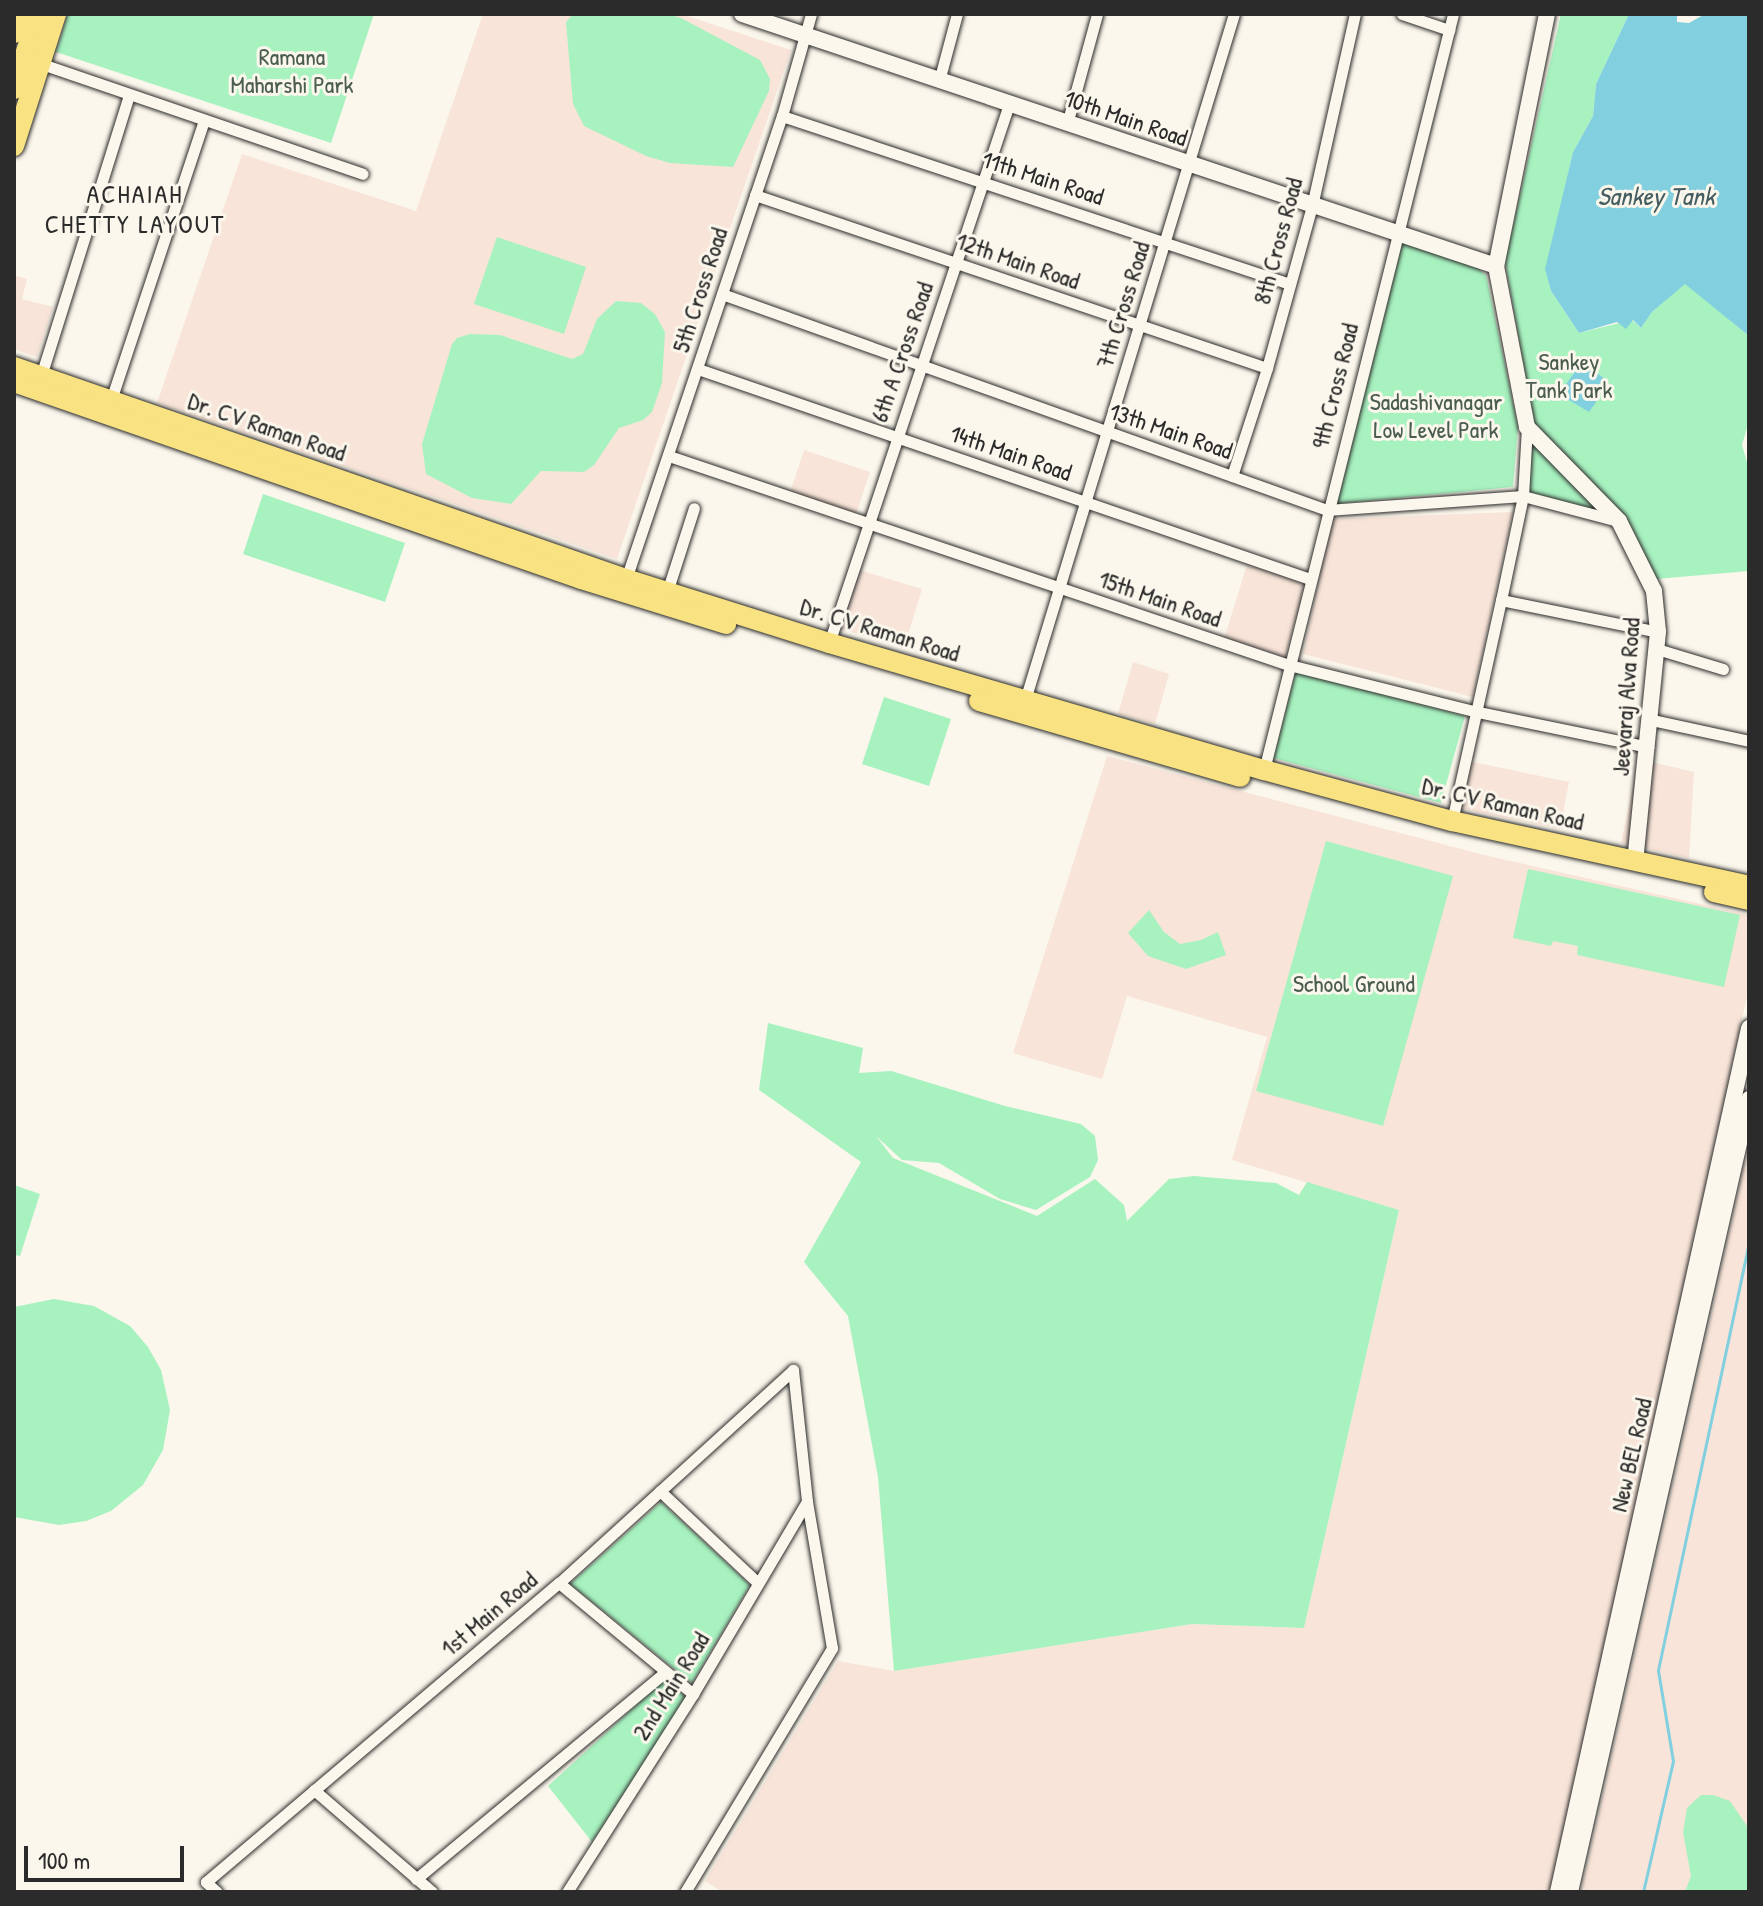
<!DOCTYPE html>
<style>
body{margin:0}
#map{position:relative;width:1763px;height:1906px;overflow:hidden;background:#fbf7ec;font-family:"Patrick Hand",sans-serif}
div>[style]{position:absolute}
.built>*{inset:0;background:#f8e4d8}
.green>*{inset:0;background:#a8f2c0}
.water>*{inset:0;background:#82d0df}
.stream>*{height:3px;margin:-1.5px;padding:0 1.5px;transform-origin:1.5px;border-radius:1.5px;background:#82d0df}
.roads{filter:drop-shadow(0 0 2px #2b2b2b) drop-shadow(0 0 2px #2b2b2b)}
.street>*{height:11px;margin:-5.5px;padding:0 5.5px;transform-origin:5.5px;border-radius:5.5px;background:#fbf7ec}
.secondary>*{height:16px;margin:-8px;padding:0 8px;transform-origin:8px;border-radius:8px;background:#fbf7ec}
.highway>*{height:20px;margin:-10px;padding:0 10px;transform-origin:10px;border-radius:10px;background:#f8e281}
span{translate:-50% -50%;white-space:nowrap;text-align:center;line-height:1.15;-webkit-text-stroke:6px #fbf7ec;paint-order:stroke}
.park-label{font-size:24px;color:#4a5d50}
.street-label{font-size:24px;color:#2b2b2b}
.neighbourhood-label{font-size:26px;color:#2b2b2b;letter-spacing:2px}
.water-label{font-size:26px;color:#455d61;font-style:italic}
.frame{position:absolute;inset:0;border:16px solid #2b2b2b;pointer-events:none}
.scale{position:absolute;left:24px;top:1846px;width:160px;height:36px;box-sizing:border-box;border:4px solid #2b2b2b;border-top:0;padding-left:10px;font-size:24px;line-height:28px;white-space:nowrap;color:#2b2b2b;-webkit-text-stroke:6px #fbf7ec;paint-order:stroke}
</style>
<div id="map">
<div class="built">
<i style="clip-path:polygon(483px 14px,681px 14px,791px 50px,617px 559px,157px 403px,242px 154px,416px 211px)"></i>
<i style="clip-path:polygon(14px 275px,27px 279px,22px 299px,53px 307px,37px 357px,14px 349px)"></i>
<i style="clip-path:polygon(804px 450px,870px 472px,856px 514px,790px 493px)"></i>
<i style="clip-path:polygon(1513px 512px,1473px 697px,1303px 654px,1332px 519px)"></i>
<i style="clip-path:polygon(1247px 565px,1307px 583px,1285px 657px,1224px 639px)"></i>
<i style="clip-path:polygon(859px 570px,922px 589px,904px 648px,841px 629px)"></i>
<i style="clip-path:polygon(1133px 662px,1169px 674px,1155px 724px,1118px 714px)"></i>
<i style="clip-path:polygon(1107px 756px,1484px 855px,1749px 915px,1749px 987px,1550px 1892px,723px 1892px,705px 1881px,838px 1661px,894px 1671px,1192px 1624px,1304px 1628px,1399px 1210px,1232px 1160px,1267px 1037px,1127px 996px,1102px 1079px,1013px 1053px)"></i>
<i style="clip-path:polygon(1639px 759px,1694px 772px,1689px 858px,1621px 843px)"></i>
<i style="clip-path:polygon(1468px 761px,1569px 782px,1560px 829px,1458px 808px)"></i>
<i style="clip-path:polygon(1749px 1142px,1749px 1892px,1581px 1892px,1711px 1317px)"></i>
</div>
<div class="green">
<i style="clip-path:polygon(68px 14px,374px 14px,331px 143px,56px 52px)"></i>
<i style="clip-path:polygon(573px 14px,667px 14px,681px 18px,760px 60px,770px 79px,769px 91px,733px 167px,670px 163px,646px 156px,584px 126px,573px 104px,566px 22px)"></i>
<i style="clip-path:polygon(1561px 14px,1629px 14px,1596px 84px,1593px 116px,1573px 152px,1546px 269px,1551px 291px,1579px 333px,1632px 320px,1641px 328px,1652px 312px,1685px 283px,1749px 336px,1749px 421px,1742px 445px,1749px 469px,1749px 571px,1656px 579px,1534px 424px,1505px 261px)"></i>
<i style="clip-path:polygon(497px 237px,586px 267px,564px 334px,474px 304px)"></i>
<i style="clip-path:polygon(1400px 242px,1477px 268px,1486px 275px,1518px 427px,1513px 487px,1334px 504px)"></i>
<i style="clip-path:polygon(616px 301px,641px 303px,655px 314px,665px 332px,662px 383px,652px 412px,643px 420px,619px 428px,594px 465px,584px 472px,541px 471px,511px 504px,472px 498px,426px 474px,422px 444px,452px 344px,457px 338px,470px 334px,500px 335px,572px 359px,583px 354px,597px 319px)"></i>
<i style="clip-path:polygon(1527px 427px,1619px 521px,1523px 496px)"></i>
<i style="clip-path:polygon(263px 494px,405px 543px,385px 602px,243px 554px)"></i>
<i style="clip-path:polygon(1296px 671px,1465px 716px,1441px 803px,1273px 758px)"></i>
<i style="clip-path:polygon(884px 697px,951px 719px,929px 786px,862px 764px)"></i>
<i style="clip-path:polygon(1326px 841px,1453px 876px,1383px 1126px,1256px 1091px)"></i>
<i style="clip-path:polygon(1528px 869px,1740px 915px,1724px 987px,1577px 955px,1578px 946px,1553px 941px,1551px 946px,1513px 938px)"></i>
<i style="clip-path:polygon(1149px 910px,1164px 932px,1180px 944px,1201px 940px,1218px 932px,1226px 955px,1186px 969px,1148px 956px,1128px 933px)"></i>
<i style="clip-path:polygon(768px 1023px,863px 1048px,859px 1073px,891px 1071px,1005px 1106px,1081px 1124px,1095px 1136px,1098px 1160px,1090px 1177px,1036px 1210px,1000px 1199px,939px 1163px,902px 1160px,876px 1136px,893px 1158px,1037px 1216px,1095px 1179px,1124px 1205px,1127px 1221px,1169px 1179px,1194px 1176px,1276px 1183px,1299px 1195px,1307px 1182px,1399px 1210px,1304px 1628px,1192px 1624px,894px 1671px,878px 1477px,848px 1316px,804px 1262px,861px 1162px,759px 1090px)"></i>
<i style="clip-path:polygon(14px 1185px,40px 1194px,20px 1256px,14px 1255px)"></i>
<i style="clip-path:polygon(54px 1299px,94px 1306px,130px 1326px,148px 1347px,161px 1370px,170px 1410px,163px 1450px,143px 1485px,111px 1511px,86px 1521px,59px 1525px,14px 1517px,14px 1307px)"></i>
<i style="clip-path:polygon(661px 1502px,750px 1585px,692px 1683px,570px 1584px)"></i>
<i style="clip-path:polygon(664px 1680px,688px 1698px,592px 1842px,548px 1786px)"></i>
<i style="clip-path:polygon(1701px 1795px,1713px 1795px,1730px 1801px,1749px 1829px,1749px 1892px,1685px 1892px,1691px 1876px,1683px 1832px,1687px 1808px)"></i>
</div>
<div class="water">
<i style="clip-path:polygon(1629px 14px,1677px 14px,1677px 22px,1689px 23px,1705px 14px,1749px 14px,1749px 336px,1685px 284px,1652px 312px,1641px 328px,1633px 320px,1626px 329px,1617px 322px,1579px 333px,1551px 291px,1545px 269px,1573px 152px,1593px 116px,1596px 84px)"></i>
<i style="clip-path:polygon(1582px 362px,1605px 379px,1593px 394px,1599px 398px,1589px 412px,1559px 394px)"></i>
</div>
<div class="stream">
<i style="left:1643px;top:1892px;width:134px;rotate:-77.1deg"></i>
<i style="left:1673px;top:1761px;width:92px;rotate:-99.4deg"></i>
<i style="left:1658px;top:1670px;width:439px;rotate:-78deg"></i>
</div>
<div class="roads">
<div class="street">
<i style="left:1402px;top:14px;width:50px;rotate:18.8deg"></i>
<i style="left:39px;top:63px;width:342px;rotate:18.9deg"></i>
<i style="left:939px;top:81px;width:69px;rotate:-75deg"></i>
<i style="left:782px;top:116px;width:535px;rotate:18.3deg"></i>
<i style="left:1067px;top:124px;width:114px;rotate:-74.7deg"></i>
<i style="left:755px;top:195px;width:540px;rotate:18.67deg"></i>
<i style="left:722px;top:294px;width:642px;rotate:19.65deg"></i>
<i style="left:1327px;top:510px;width:196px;rotate:-4.1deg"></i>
<i style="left:1523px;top:496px;width:98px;rotate:14.7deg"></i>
<i style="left:698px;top:369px;width:647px;rotate:18.94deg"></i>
<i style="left:41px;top:376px;width:294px;rotate:-72.6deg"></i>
<i style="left:111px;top:400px;width:295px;rotate:-71.6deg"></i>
<i style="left:1527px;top:427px;width:69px;rotate:93.3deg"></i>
<i style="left:1523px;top:496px;width:106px;rotate:101.9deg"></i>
<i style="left:1501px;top:600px;width:160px;rotate:11.5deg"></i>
<i style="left:669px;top:456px;width:654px;rotate:18.63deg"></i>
<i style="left:1289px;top:665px;width:195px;rotate:14deg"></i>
<i style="left:1478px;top:712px;width:174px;rotate:11.6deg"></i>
<i style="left:1232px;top:476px;width:114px;rotate:-72deg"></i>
<i style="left:1267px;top:368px;width:168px;rotate:-74.5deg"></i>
<i style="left:1312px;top:206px;width:197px;rotate:-77.4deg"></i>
<i style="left:626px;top:579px;width:489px;rotate:-71.4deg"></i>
<i style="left:782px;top:116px;width:106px;rotate:-74.1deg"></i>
<i style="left:667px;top:592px;width:88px;rotate:-72.2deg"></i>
<i style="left:829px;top:643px;width:568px;rotate:-71.53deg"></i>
<i style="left:1657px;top:649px;width:69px;rotate:16.9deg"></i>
<i style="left:1025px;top:700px;width:717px;rotate:-73.06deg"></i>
<i style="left:1652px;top:720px;width:99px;rotate:12.2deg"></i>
<i style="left:1264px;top:770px;width:779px;rotate:-75.96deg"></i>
<i style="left:1452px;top:821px;width:226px;rotate:-77.5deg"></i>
<i style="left:660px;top:1491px;width:134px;rotate:43.2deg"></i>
<i style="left:559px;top:1583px;width:174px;rotate:39.6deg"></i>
<i style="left:314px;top:1790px;width:156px;rotate:40.8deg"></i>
<i style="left:416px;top:1879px;width:324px;rotate:-39.7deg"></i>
<i style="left:217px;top:1892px;width:15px;rotate:-138deg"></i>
<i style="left:206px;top:1882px;width:463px;rotate:-40.3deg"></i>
<i style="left:559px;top:1583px;width:316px;rotate:-42.3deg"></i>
<i style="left:567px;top:1892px;width:235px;rotate:-57.5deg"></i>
<i style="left:693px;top:1694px;width:224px;rotate:-59.4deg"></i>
<i style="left:685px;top:1892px;width:285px;rotate:-58.9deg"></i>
<i style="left:832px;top:1648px;width:149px;rotate:-99.7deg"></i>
<i style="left:807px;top:1501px;width:132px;rotate:-96.1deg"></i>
</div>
<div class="secondary">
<i style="left:742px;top:14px;width:795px;rotate:18.48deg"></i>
<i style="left:1547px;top:14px;width:257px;rotate:101.4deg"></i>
<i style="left:1496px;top:266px;width:164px;rotate:79.1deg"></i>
<i style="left:1527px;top:427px;width:132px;rotate:45.6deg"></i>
<i style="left:1619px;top:521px;width:78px;rotate:63.4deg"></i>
<i style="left:1654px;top:591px;width:41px;rotate:84.4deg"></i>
<i style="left:1658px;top:632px;width:230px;rotate:95.7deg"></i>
<i style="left:1558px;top:1892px;width:885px;rotate:-77.53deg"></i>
<i style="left:1570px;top:1892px;width:813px;rotate:-77.28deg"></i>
</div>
<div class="highway">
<i style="left:14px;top:33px;width:20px;rotate:-72deg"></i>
<i style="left:14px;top:89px;width:79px;rotate:-72.3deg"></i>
<i style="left:14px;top:146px;width:139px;rotate:-72.3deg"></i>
<i style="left:14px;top:367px;width:648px;rotate:19.11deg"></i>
<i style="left:626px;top:579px;width:213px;rotate:17.5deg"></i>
<i style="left:829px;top:643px;width:453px;rotate:16.3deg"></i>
<i style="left:1264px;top:770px;width:195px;rotate:15.2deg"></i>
<i style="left:1452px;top:821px;width:304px;rotate:12.3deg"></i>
<i style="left:14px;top:382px;width:600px;rotate:19.16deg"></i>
<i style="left:581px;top:579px;width:152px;rotate:17.2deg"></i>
<i style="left:979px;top:701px;width:272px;rotate:16.2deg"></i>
<i style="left:1714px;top:892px;width:36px;rotate:13deg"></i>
</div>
</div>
<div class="park-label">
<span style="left:292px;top:71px">Ramana<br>Maharshi Park</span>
<span style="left:1569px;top:376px">Sankey<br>Tank Park</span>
<span style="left:1436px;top:416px">Sadashivanagar<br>Low Level Park</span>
<span style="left:1354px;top:984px">School Ground</span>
</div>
<div class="street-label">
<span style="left:1126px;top:118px;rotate:19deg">10th Main Road</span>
<span style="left:1043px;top:178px;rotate:18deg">11th Main Road</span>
<span style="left:1278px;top:241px;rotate:-75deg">8th Cross Road</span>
<span style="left:1018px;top:261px;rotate:19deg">12th Main Road</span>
<span style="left:700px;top:290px;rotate:-72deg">5th Cross Road</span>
<span style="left:1123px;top:305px;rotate:-73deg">7th Cross Road</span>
<span style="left:902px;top:352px;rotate:-71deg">6th A Cross Road</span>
<span style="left:1335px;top:386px;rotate:-76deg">9th Cross Road</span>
<span style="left:267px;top:427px;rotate:19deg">Dr. CV Raman Road</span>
<span style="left:1171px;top:431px;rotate:19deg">13th Main Road</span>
<span style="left:1011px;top:453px;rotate:19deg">14th Main Road</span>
<span style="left:1160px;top:599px;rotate:19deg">15th Main Road</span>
<span style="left:880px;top:630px;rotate:17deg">Dr. CV Raman Road</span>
<span style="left:1626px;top:697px;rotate:-86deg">Jeevaraj Alva Road</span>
<span style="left:1503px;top:804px;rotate:13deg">Dr. CV Raman Road</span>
<span style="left:1631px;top:1455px;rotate:-77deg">New BEL Road</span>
<span style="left:489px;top:1614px;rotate:-40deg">1st Main Road</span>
<span style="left:671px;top:1686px;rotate:-58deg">2nd Main Road</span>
</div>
<div class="neighbourhood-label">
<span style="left:135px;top:209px">ACHAIAH<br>CHETTY LAYOUT</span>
</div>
<div class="water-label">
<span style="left:1656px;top:196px">Sankey Tank</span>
</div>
<div class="frame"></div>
<div class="scale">100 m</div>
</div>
